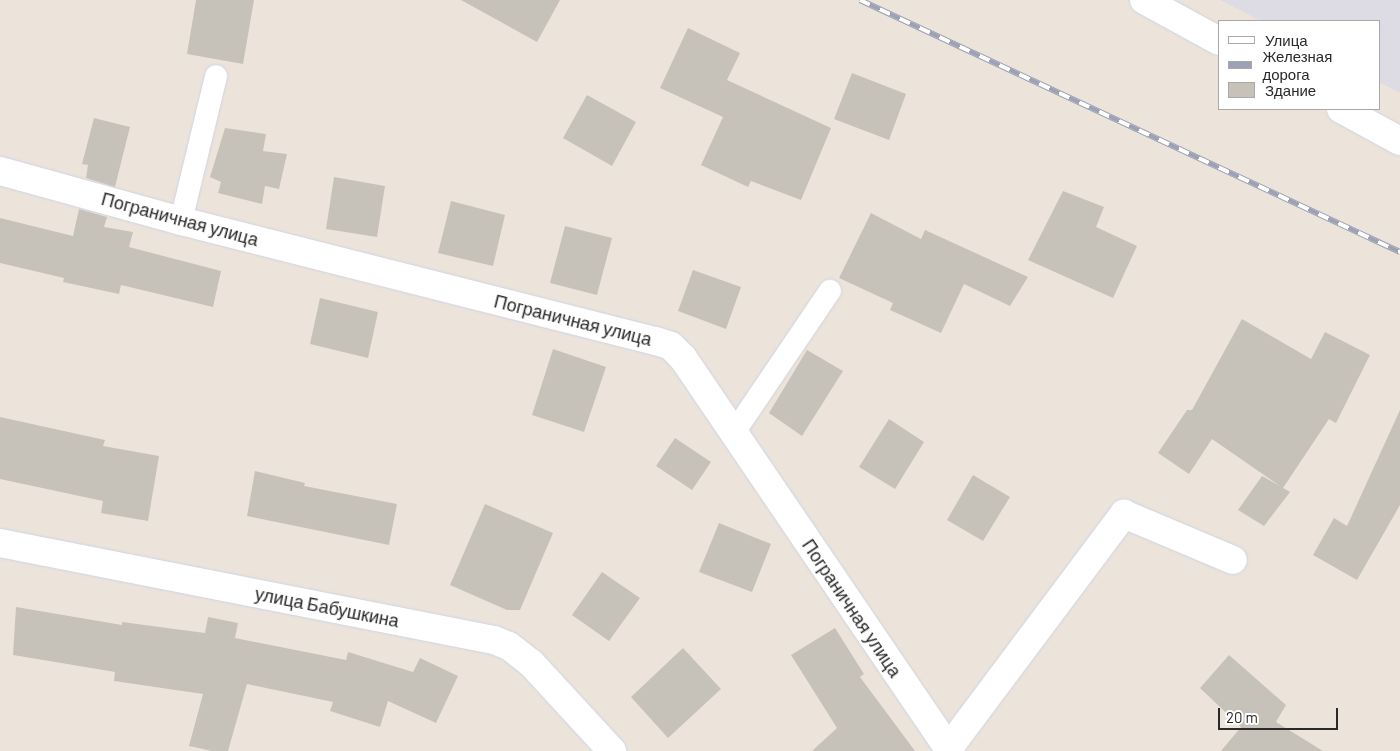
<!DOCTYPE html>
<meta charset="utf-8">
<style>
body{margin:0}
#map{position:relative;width:1400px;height:751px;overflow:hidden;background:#ece4da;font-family:Barlow,sans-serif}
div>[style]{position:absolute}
.industrial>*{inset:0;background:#dddbe4}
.building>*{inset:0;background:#c7c2b9}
.roads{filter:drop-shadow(0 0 1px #cfd3e3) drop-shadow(0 0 1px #cfd3e3)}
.lane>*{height:22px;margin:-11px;padding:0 11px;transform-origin:11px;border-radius:11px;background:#fff}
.street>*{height:28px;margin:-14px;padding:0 14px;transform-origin:14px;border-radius:14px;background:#fff}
.rail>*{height:5.5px;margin-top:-2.75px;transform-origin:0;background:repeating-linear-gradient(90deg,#fff 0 11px,#9ca1b5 0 22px);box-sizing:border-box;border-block:1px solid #9ca1b5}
span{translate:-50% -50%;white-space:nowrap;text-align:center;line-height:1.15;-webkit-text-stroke:4px #fff;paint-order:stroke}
.street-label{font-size:18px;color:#292929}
.legend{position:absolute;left:1218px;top:20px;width:162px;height:90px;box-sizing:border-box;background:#fff;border:1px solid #a9a9a9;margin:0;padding:6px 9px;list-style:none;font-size:15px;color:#292929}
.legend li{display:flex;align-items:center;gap:10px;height:25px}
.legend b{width:25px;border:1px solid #a9a9a9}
.scale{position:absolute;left:1218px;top:708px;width:120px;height:22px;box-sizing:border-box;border:2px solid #292929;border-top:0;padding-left:6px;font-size:15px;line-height:18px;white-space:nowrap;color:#292929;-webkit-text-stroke:4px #fff;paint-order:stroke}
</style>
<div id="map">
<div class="industrial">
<i style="clip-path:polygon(1220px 0,1400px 0,1400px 93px,1379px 82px,1379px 21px,1261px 21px)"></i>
</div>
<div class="building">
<i style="clip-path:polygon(196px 0,254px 0,243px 64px,187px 54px)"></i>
<i style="clip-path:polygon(461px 0,560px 0,537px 42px)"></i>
<i style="clip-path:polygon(688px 28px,740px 53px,727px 80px,831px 128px,801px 200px,751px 181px,748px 187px,701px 165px,723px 117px,660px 88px)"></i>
<i style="clip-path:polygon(852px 73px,906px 94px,889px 140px,834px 119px)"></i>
<i style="clip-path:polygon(587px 95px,636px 122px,612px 166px,563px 138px)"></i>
<i style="clip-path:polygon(94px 118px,130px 127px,115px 187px,86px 178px,88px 165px,82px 164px)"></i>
<i style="clip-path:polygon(225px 128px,266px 134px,263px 151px,287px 154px,279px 189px,265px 186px,262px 204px,218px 193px,221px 182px,210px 177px)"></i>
<i style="clip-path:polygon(334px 177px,385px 186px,377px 237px,326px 229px)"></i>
<i style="clip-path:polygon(1063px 191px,1104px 207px,1096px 227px,1137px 246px,1113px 298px,1028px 260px)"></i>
<i style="clip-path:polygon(451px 201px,505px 215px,493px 266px,438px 253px)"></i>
<i style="clip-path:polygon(79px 209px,107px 217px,104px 227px,133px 232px,129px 247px,221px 271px,213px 307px,121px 285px,119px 294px,63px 282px,64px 278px,0 263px,0 218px,73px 236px)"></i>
<i style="clip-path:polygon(871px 213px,921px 239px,925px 230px,1028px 277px,1010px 306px,964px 284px,941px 333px,890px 310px,893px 303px,839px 278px)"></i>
<i style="clip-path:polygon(565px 226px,612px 238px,597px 295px,550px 283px)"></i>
<i style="clip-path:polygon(693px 270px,741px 287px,726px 329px,678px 311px)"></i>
<i style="clip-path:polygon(320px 298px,378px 312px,368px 358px,310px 344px)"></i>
<i style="clip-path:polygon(1242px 319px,1311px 359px,1325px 332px,1370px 355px,1336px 423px,1329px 419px,1283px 488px,1290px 492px,1264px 526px,1238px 510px,1262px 476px,1280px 486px,1212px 439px,1189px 474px,1158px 453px,1187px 410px,1192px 410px)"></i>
<i style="clip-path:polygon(553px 349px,606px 367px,584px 432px,532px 415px)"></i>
<i style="clip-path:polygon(807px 350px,843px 371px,802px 436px,769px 413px)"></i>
<i style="clip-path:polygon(1400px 410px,1400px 505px,1357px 580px,1313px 555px,1334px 518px,1347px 526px)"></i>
<i style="clip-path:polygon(0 417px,105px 440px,103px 446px,159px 456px,148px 521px,101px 513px,103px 501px,0 479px)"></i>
<i style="clip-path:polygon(889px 419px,924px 442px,895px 489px,859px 467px)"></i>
<i style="clip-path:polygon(675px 438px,711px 462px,692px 490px,656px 466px)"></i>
<i style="clip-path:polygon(255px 471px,305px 483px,304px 486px,397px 504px,389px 545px,247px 516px)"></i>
<i style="clip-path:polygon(973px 475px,1010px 497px,983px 541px,947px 520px)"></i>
<i style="clip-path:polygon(485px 504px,553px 533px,520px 610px,507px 610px,450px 585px)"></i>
<i style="clip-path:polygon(719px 523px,771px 544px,752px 592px,699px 572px)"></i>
<i style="clip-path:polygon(602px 572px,640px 598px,609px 641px,572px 615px)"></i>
<i style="clip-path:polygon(16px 607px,122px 625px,122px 622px,205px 633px,208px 617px,238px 623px,235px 638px,346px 660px,348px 652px,413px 672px,420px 658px,458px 676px,436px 723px,388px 701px,380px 727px,330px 711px,333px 702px,247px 684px,228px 751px,212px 751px,189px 746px,203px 694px,114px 681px,115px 672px,13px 655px)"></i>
<i style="clip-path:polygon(835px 628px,864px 674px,860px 677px,915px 751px,812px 751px,837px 728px,791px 655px)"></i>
<i style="clip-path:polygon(683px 648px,721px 689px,668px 738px,631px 697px)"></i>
<i style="clip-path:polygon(1229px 655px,1286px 705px,1276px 722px,1323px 751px,1221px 751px,1241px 727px,1200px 688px)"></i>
</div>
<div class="roads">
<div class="lane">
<i style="left:181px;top:221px;width:149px;rotate:-76.4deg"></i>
<i style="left:733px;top:434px;width:173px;rotate:-55.9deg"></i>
</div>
<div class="street">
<i style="left:1144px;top:0;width:85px;rotate:28.7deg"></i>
<i style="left:1341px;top:109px;width:67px;rotate:28.5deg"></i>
<i style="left:0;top:171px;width:188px;rotate:15.4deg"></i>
<i style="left:181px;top:221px;width:490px;rotate:14.2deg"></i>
<i style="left:656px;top:341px;width:16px;rotate:18deg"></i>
<i style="left:671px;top:346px;width:17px;rotate:45deg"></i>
<i style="left:683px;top:358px;width:475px;rotate:55.8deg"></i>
<i style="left:0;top:543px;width:503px;rotate:11.11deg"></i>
<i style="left:494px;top:640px;width:16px;rotate:22deg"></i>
<i style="left:509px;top:646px;width:28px;rotate:38deg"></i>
<i style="left:531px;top:663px;width:120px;rotate:47.4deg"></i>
<i style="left:948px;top:749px;width:294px;rotate:-53.2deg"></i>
<i style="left:1124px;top:514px;width:118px;rotate:22.9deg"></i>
</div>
</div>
<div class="rail">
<i style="left:860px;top:0;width:596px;rotate:25.02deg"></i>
</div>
<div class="street-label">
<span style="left:180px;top:219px;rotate:15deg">Пограничная улица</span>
<span style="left:573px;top:320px;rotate:14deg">Пограничная улица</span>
<span style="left:327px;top:607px;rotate:11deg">улица Бабушкина</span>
<span style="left:852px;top:608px;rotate:56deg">Пограничная улица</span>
</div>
<ul class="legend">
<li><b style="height:6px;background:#fff"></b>Улица</li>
<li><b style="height:6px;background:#9ca1b5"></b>Железная дорога</li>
<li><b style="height:14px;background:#c7c2b9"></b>Здание</li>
</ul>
<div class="scale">20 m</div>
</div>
